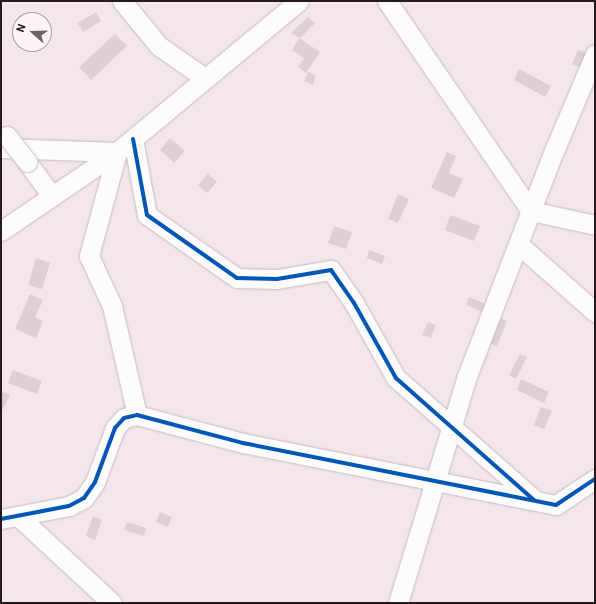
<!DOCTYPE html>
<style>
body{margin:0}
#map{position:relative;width:596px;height:604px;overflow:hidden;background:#f4e7ec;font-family:Roboto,sans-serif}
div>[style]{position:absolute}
.building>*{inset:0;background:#ddcfd5}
.roads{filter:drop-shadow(0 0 1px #c7babf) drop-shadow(0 0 1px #c7babf)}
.minor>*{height:19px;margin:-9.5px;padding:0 9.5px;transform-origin:9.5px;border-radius:9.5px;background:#fdfbfc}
.bridges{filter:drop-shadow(0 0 1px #c7babf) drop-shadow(0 0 1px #c7babf)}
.minor-bridge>*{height:19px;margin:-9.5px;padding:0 9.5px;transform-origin:9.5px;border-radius:9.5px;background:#fdfbfc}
.cycleway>*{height:4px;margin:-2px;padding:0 2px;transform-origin:2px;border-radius:2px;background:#0057b8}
span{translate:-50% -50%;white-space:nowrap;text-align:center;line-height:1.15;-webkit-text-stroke:3px #fcf4f7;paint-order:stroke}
.frame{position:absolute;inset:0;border:2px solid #28191f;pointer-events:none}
.north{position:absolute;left:12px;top:12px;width:40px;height:40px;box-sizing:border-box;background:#fcf4f7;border:1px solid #a79ca1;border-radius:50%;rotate:290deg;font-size:11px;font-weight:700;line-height:16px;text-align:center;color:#28191f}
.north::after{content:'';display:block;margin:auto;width:14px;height:18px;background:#6f6167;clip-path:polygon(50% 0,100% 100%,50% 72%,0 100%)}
</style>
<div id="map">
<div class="building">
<i style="clip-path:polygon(96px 12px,101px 21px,83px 32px,78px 23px)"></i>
<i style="clip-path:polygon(308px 17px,315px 23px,300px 38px,291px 33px)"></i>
<i style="clip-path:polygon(115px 34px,127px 46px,91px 80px,79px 67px)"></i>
<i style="clip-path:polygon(299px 38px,320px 52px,306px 73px,298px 67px,304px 58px,292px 50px)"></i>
<i style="clip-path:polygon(578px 50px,587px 53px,582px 68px,572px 64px)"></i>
<i style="clip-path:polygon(519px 69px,551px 86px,545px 97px,514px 80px)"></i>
<i style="clip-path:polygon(308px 72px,316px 75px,313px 85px,304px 81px)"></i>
<i style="clip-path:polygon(170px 138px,185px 151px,174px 163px,160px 150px)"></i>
<i style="clip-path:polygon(447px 152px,456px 156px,449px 173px,463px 179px,454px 198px,431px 188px)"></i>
<i style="clip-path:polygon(208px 174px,217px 182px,207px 193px,198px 185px)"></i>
<i style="clip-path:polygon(398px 194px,409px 199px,398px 223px,388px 219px)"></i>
<i style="clip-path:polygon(450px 215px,480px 226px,474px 241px,445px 230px)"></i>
<i style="clip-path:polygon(334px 226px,352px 232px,346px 249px,328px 243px)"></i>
<i style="clip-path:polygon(369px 250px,385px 256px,382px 264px,367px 258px)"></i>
<i style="clip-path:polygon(36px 258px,50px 263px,42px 289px,28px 285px)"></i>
<i style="clip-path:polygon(30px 294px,43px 300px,35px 317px,43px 321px,36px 338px,15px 329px)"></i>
<i style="clip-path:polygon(469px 297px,488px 305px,485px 313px,466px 305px)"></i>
<i style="clip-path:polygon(498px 317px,507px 321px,497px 346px,488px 343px)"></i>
<i style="clip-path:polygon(428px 322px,436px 325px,431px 338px,422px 335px)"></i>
<i style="clip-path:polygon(520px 354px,527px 357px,516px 379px,509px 375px)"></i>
<i style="clip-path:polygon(13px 370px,42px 381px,37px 394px,8px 383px)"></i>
<i style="clip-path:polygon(521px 379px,549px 392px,544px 403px,517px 390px)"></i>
<i style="clip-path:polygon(1px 391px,10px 395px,1px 413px)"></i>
<i style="clip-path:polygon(541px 407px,552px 411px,544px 429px,534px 425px)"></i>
<i style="clip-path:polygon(160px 512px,172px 517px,168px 527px,156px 522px)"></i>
<i style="clip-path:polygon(93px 516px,102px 520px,95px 540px,86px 536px)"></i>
<i style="clip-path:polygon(127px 522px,146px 528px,144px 536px,124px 530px)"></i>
</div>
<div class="roads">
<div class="minor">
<i style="left:122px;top:1px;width:58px;rotate:50.6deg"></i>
<i style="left:159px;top:46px;width:56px;rotate:34.8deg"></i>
<i style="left:387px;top:1px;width:255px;rotate:55.6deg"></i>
<i style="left:531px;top:211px;width:66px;rotate:12.3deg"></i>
<i style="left:133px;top:139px;width:77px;rotate:79.6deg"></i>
<i style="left:147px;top:215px;width:110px;rotate:35deg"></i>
<i style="left:237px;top:278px;width:40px;rotate:1.4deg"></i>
<i style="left:277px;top:279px;width:55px;rotate:-9.5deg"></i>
<i style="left:331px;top:270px;width:40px;rotate:55.1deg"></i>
<i style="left:354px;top:303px;width:86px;rotate:60.8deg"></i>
<i style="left:396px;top:378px;width:185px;rotate:41.3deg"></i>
<i style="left:1px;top:148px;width:116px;rotate:2deg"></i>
<i style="left:117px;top:152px;width:108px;rotate:105.1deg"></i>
<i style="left:89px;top:256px;width:55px;rotate:65.3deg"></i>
<i style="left:112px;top:306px;width:112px;rotate:77.1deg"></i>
<i style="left:27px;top:162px;width:42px;rotate:53.7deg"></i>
<i style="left:1px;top:231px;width:140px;rotate:-34.3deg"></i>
<i style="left:117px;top:152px;width:236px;rotate:-39.7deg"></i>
<i style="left:518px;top:244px;width:103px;rotate:41.4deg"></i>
<i style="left:18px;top:516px;width:128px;rotate:42.8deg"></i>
<i style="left:1px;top:519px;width:69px;rotate:-10.8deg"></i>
<i style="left:69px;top:506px;width:17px;rotate:-28deg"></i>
<i style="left:84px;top:498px;width:19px;rotate:-55deg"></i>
<i style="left:95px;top:482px;width:58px;rotate:-69.7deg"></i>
<i style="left:115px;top:428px;width:13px;rotate:-48deg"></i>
<i style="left:124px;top:418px;width:13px;rotate:-13deg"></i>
<i style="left:137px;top:415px;width:110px;rotate:14.8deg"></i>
<i style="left:243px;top:443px;width:319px;rotate:11.2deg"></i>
<i style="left:556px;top:505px;width:47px;rotate:-33.7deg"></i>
<i style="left:398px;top:603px;width:237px;rotate:-73.1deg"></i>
<i style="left:467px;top:376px;width:241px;rotate:-68.9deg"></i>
<i style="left:554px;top:151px;width:105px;rotate:-67.1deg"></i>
</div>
</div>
<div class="bridges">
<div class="minor-bridge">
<i style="left:7px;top:136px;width:33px;rotate:52deg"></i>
</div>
</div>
<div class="cycleway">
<i style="left:133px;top:139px;width:77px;rotate:79.6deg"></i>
<i style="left:147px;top:215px;width:110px;rotate:35deg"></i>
<i style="left:237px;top:278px;width:40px;rotate:1.4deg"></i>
<i style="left:277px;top:279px;width:55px;rotate:-9.5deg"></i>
<i style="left:331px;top:270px;width:40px;rotate:55.1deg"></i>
<i style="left:354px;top:303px;width:86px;rotate:60.8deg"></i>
<i style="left:396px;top:378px;width:184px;rotate:41.5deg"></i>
<i style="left:1px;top:519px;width:69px;rotate:-10.8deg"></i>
<i style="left:69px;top:506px;width:17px;rotate:-28deg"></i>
<i style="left:84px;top:498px;width:19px;rotate:-55deg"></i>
<i style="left:95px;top:482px;width:58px;rotate:-69.7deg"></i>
<i style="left:115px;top:428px;width:13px;rotate:-48deg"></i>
<i style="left:124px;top:418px;width:13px;rotate:-13deg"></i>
<i style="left:137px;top:415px;width:110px;rotate:14.8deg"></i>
<i style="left:243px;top:443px;width:319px;rotate:11.2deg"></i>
<i style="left:556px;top:505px;width:47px;rotate:-33.7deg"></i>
</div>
<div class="frame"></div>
<div class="north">N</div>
</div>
